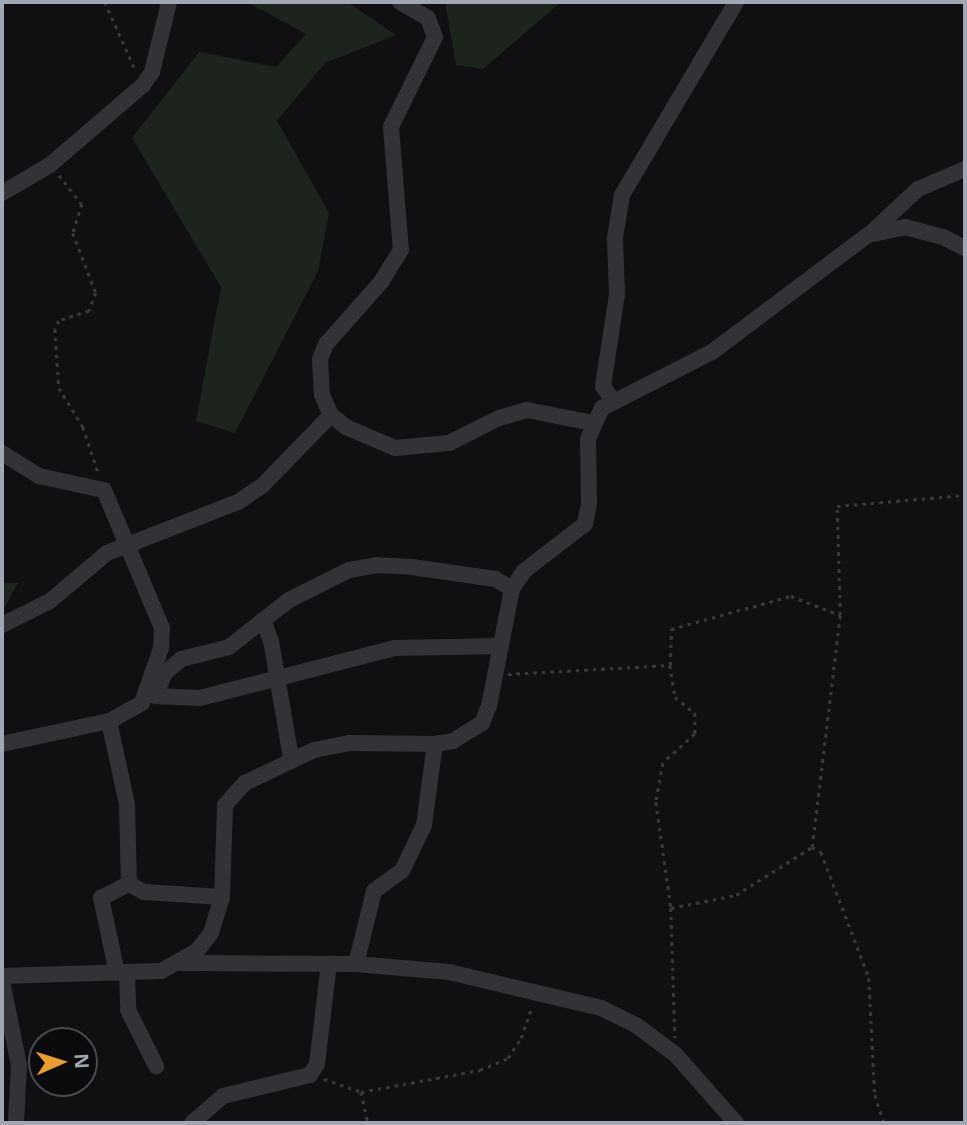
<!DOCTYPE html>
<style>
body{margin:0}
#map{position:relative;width:967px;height:1125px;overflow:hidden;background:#101012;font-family:"Open Sans",sans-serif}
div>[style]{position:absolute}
.green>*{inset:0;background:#1d241d}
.path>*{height:2.5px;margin-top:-1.25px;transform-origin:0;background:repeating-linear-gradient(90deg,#373a3d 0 3.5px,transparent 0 8.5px)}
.minor>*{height:16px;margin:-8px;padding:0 8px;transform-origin:8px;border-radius:8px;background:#313336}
span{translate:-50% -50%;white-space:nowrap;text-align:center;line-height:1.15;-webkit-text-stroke:5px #0b0b0d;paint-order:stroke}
.frame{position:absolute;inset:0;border:4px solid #a2a8b2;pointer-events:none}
.north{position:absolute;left:28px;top:1027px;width:70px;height:70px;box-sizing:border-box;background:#0b0b0d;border:2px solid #474a4f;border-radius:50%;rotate:87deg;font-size:19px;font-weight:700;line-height:28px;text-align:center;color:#a2a8b2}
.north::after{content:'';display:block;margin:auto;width:24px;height:32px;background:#ea9c2f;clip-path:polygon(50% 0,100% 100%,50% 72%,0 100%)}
</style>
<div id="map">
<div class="green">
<i style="clip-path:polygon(247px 2px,347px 2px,396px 35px,325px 63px,277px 121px,329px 213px,318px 271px,235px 433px,196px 421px,221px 287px,132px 138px,199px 52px,276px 67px,306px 34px)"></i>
<i style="clip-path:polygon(445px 2px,561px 2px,483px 69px,456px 65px)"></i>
<i style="clip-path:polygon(2px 583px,18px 583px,2px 612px)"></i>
</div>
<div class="path">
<i style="left:105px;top:2px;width:73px;rotate:65.9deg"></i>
<i style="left:59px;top:175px;width:37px;rotate:52deg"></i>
<i style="left:82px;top:204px;width:30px;rotate:107deg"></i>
<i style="left:73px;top:233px;width:64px;rotate:69deg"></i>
<i style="left:96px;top:293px;width:19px;rotate:111deg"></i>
<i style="left:89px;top:311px;width:32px;rotate:162deg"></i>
<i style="left:59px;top:321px;width:9px;rotate:117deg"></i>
<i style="left:55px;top:329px;width:59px;rotate:86.1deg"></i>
<i style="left:59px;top:388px;width:46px;rotate:58.4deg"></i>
<i style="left:83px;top:427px;width:51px;rotate:71.6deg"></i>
<i style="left:670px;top:665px;width:32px;rotate:81deg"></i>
<i style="left:675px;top:697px;width:26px;rotate:39deg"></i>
<i style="left:695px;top:713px;width:21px;rotate:90deg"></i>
<i style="left:695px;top:734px;width:43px;rotate:137.8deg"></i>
<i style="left:663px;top:763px;width:40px;rotate:100deg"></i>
<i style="left:656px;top:802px;width:107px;rotate:81.9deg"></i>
<i style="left:671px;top:908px;width:130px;rotate:88.2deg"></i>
<i style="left:508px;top:674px;width:162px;rotate:-3.2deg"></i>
<i style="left:670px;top:665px;width:36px;rotate:-88deg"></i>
<i style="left:671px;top:629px;width:124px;rotate:-15.4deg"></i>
<i style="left:791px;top:596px;width:53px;rotate:21.2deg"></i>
<i style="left:812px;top:847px;width:10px;rotate:29deg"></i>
<i style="left:821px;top:852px;width:135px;rotate:69.1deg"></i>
<i style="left:869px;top:978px;width:117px;rotate:87.1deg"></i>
<i style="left:875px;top:1095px;width:29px;rotate:72deg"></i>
<i style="left:671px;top:908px;width:66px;rotate:-11.3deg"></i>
<i style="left:736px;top:895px;width:90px;rotate:-32.3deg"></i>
<i style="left:812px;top:847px;width:234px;rotate:-83.1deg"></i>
<i style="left:840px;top:615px;width:109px;rotate:-91.6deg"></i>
<i style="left:837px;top:506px;width:128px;rotate:-4.9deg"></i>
<i style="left:324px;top:1079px;width:39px;rotate:19deg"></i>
<i style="left:361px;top:1092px;width:121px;rotate:-10.5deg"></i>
<i style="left:480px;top:1070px;width:30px;rotate:-23deg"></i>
<i style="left:508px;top:1058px;width:24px;rotate:-57deg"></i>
<i style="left:521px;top:1038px;width:34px;rotate:-71deg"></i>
<i style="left:361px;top:1092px;width:32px;rotate:77deg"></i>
</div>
<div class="minor">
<i style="left:400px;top:2px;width:32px;rotate:30deg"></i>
<i style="left:428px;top:18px;width:20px;rotate:70deg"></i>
<i style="left:435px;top:37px;width:100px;rotate:116.1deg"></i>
<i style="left:391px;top:127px;width:123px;rotate:85.4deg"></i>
<i style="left:401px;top:250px;width:36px;rotate:122deg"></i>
<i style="left:382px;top:281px;width:84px;rotate:131.6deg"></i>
<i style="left:326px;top:344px;width:16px;rotate:112deg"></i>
<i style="left:320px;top:359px;width:36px;rotate:87deg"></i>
<i style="left:322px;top:395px;width:22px;rotate:66deg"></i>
<i style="left:331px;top:415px;width:19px;rotate:39deg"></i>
<i style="left:346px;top:427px;width:53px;rotate:23.2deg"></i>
<i style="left:395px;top:448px;width:54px;rotate:-5.3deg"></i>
<i style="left:449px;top:443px;width:56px;rotate:-26.6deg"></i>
<i style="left:499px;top:418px;width:29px;rotate:-16deg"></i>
<i style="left:527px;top:410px;width:66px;rotate:11.3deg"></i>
<i style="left:2px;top:193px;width:56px;rotate:-30.3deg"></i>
<i style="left:50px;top:165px;width:123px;rotate:-40.7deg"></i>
<i style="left:143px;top:85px;width:16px;rotate:-55deg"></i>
<i style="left:152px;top:72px;width:72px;rotate:-76.3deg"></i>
<i style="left:873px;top:231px;width:62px;rotate:-43deg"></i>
<i style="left:918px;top:189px;width:51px;rotate:-23.1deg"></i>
<i style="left:613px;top:401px;width:18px;rotate:-124deg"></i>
<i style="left:603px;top:386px;width:92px;rotate:-81.3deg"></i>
<i style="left:617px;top:295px;width:57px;rotate:-92deg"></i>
<i style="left:615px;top:238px;width:44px;rotate:-80.8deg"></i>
<i style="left:622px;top:195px;width:224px;rotate:-59.4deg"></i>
<i style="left:2px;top:453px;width:44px;rotate:31.9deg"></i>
<i style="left:39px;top:476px;width:66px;rotate:12.2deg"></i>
<i style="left:104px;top:490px;width:150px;rotate:67.2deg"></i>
<i style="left:162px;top:628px;width:20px;rotate:93deg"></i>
<i style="left:161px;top:648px;width:58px;rotate:109.1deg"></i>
<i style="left:142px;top:703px;width:38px;rotate:151deg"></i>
<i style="left:109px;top:721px;width:109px;rotate:167.9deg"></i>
<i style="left:263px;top:620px;width:22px;rotate:69deg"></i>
<i style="left:271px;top:641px;width:119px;rotate:80.3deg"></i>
<i style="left:2px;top:625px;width:54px;rotate:-26.6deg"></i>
<i style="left:50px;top:601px;width:75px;rotate:-40.1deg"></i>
<i style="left:107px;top:553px;width:141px;rotate:-21.3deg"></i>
<i style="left:238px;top:502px;width:29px;rotate:-34deg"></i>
<i style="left:262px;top:486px;width:99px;rotate:-45.8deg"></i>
<i style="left:157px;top:691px;width:20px;rotate:-66deg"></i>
<i style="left:165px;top:673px;width:21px;rotate:-41deg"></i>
<i style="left:181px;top:659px;width:49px;rotate:-14deg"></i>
<i style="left:229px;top:647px;width:76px;rotate:-38.1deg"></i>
<i style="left:289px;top:600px;width:67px;rotate:-26.6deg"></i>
<i style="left:349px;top:570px;width:27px;rotate:-10deg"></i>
<i style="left:376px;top:565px;width:36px;rotate:3deg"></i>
<i style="left:412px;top:567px;width:84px;rotate:8.2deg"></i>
<i style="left:495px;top:579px;width:20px;rotate:30deg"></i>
<i style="left:155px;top:696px;width:45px;rotate:2.5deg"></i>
<i style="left:200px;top:698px;width:201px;rotate:-14.4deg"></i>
<i style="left:395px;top:648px;width:106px;rotate:-1.1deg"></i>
<i style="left:109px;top:721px;width:85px;rotate:77.8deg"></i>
<i style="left:127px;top:804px;width:80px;rotate:88.6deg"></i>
<i style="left:129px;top:884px;width:17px;rotate:28deg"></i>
<i style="left:144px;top:892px;width:78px;rotate:3.7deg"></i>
<i style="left:180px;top:963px;width:176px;rotate:0.3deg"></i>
<i style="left:356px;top:964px;width:93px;rotate:4.9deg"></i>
<i style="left:449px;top:972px;width:156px;rotate:13.3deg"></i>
<i style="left:601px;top:1008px;width:39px;rotate:26deg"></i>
<i style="left:636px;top:1025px;width:50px;rotate:36.9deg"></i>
<i style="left:676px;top:1055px;width:91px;rotate:48.6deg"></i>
<i style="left:356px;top:964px;width:75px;rotate:-76.1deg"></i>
<i style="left:374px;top:891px;width:34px;rotate:-36deg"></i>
<i style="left:402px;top:871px;width:51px;rotate:-64.4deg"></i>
<i style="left:424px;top:825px;width:82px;rotate:-82.3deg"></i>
<i style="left:117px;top:973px;width:77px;rotate:-102deg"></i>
<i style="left:101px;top:898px;width:31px;rotate:-27deg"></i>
<i style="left:127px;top:973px;width:37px;rotate:88deg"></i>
<i style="left:128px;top:1010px;width:63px;rotate:63.4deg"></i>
<i style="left:2px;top:976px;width:159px;rotate:-1.8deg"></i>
<i style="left:161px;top:971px;width:41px;rotate:-29.1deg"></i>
<i style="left:197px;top:951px;width:23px;rotate:-52deg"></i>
<i style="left:211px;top:933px;width:38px;rotate:-73deg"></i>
<i style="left:222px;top:897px;width:92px;rotate:-88.1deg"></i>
<i style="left:225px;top:805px;width:30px;rotate:-48deg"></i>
<i style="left:245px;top:783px;width:76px;rotate:-25.6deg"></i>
<i style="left:314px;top:750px;width:37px;rotate:-11deg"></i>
<i style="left:350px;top:743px;width:85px;rotate:0.7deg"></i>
<i style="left:435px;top:744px;width:18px;rotate:-9deg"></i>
<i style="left:453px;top:741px;width:34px;rotate:-32deg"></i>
<i style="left:482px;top:723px;width:18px;rotate:-68deg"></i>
<i style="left:489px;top:706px;width:119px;rotate:-78.9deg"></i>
<i style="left:512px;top:589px;width:22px;rotate:-56deg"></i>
<i style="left:524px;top:571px;width:77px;rotate:-37.6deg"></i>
<i style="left:585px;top:524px;width:21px;rotate:-79deg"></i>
<i style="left:589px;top:503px;width:64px;rotate:-90.9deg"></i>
<i style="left:588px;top:439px;width:34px;rotate:-66deg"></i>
<i style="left:602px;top:408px;width:123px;rotate:-27deg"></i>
<i style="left:712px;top:352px;width:195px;rotate:-36.9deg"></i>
<i style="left:868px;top:235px;width:38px;rotate:-12deg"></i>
<i style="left:905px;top:227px;width:39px;rotate:15deg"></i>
<i style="left:943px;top:237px;width:25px;rotate:27deg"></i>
<i style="left:2px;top:981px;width:86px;rotate:78.6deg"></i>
<i style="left:19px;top:1065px;width:58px;rotate:93deg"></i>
<i style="left:192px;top:1123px;width:41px;rotate:-41.1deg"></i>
<i style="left:223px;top:1096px;width:89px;rotate:-13.6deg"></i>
<i style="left:310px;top:1075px;width:13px;rotate:-58deg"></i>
<i style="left:317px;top:1064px;width:101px;rotate:-83.2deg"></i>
</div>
<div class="frame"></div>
<div class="north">N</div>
</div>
